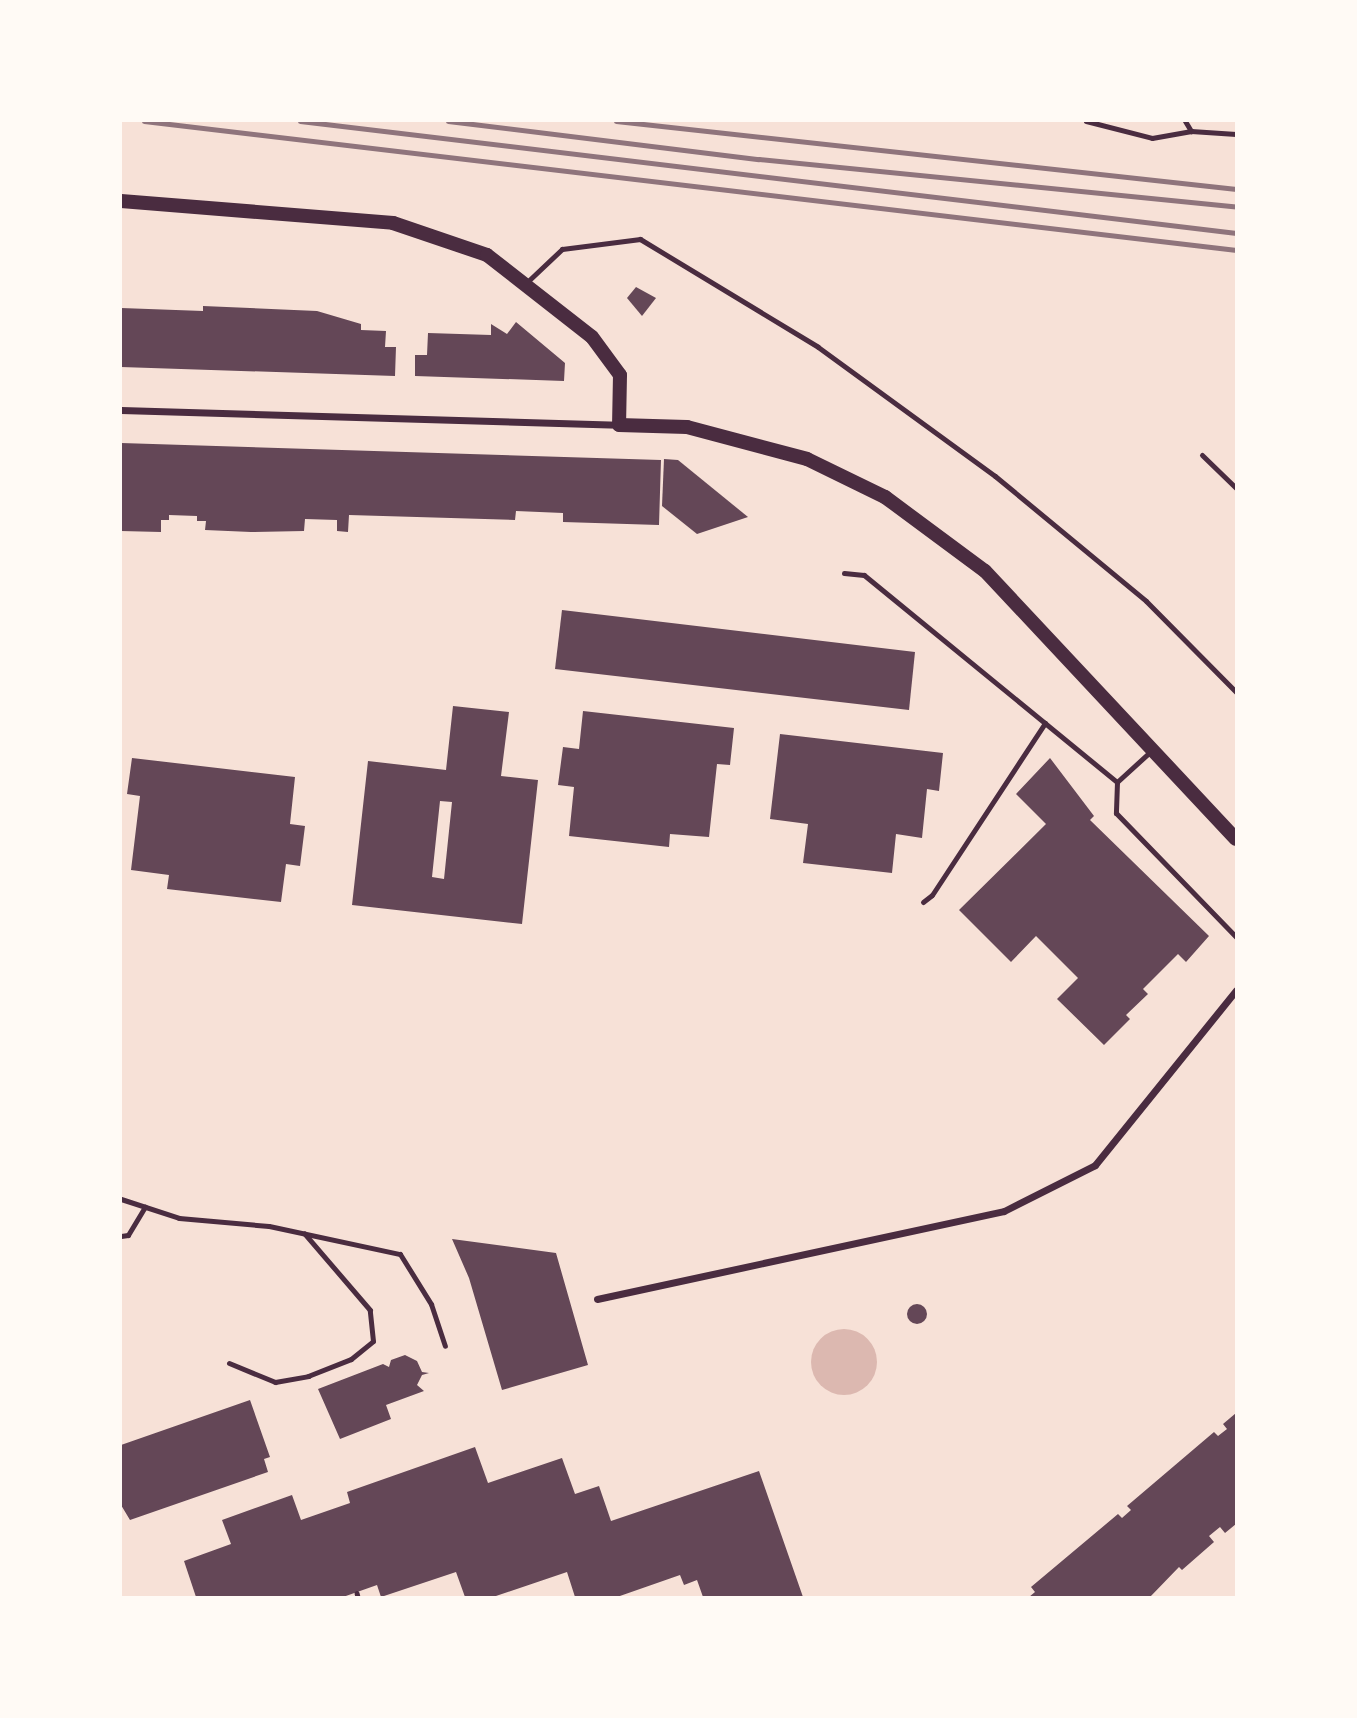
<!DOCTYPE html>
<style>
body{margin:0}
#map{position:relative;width:1357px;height:1718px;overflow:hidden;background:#f7e1d7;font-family:"Nunito Sans",sans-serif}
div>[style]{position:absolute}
.water>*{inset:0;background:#dcb8b0}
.round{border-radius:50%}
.building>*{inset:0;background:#644757}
.path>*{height:4.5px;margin:-2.25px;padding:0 2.25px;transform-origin:2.25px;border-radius:2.25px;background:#4a2c40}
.service>*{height:5px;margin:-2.5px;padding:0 2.5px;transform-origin:2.5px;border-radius:2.5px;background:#4a2c40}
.minor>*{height:7px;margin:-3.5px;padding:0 3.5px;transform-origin:3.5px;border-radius:3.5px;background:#4a2c40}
.secondary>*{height:14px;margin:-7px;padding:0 7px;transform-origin:7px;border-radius:7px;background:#4a2c40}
.rail>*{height:5px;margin:-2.5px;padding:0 2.5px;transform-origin:2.5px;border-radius:2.5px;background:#8f747c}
span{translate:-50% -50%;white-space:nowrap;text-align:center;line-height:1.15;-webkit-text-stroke:6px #fffaf5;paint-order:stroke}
.frame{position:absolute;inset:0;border:122px solid #fffaf5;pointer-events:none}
</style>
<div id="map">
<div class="water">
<i class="round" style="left:811px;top:1329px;width:66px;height:66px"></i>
</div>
<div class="building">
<i style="clip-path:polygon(636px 287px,656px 298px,642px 316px,627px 298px)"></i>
<i style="clip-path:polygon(203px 306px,317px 311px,361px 324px,361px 330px,386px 331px,385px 347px,396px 347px,395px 376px,121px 367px,121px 308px,203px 311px)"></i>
<i style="clip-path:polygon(516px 322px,565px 363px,564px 381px,415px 376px,415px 355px,427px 355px,428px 333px,491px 335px,491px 324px,507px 334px)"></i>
<i style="clip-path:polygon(121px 443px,661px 460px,659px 525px,563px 522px,563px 513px,516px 511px,515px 520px,349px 515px,348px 532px,337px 531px,337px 520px,305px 519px,304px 531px,251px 532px,205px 530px,206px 521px,197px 521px,197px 516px,169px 515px,169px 520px,161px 520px,161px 532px,121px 531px)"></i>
<i style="clip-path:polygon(664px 459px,678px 460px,748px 517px,697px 534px,662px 506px)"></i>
<i style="clip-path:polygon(562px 610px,915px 652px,909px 710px,555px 669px)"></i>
<i style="clip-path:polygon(evenodd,453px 706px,509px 712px,501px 776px,538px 780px,522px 924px,352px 905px,368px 761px,446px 770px,453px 706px,440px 801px,452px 802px,444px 879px,432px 877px,440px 801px)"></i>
<i style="clip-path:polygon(583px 711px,734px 728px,730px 765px,717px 764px,709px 837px,670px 834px,669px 847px,569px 836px,574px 787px,558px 785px,563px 747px,579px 749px)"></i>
<i style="clip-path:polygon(780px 734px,943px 753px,939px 791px,927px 789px,922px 838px,896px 834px,892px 873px,803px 863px,808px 824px,770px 819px)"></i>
<i style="clip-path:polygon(132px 758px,295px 777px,290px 824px,305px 826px,300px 866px,286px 864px,281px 902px,167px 889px,169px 875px,131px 870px,140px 796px,127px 794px)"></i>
<i style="clip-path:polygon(1050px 758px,1094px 816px,1090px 820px,1209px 936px,1186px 962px,1178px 954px,1143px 989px,1148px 994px,1126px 1015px,1130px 1019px,1104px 1045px,1057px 999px,1078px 978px,1036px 936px,1011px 962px,959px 910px,1046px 824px,1016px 794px)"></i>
<i style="clip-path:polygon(452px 1239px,556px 1253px,588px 1365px,502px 1390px,469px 1278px)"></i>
<i class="round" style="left:907px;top:1304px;width:20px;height:20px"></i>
<i style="clip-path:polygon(405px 1355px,417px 1361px,422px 1372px,429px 1373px,422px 1375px,417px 1385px,424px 1391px,386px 1405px,391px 1419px,340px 1439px,318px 1389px,383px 1364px,389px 1367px,391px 1360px)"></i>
<i style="clip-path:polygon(250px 1400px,270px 1457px,264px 1459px,268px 1472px,130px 1520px,121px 1505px,121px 1445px)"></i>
<i style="clip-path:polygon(1236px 1413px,1236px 1524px,1225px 1533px,1220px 1527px,1209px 1536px,1214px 1542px,1182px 1570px,1179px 1567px,1150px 1597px,1029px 1597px,1035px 1592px,1031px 1587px,1118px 1514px,1122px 1518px,1131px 1510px,1127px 1506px,1214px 1432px,1218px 1436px,1227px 1429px,1223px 1424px)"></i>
<i style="clip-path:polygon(475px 1447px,488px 1483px,562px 1458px,575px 1494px,599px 1486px,611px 1521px,759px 1471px,803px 1597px,703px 1597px,697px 1580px,684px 1585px,680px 1575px,617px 1597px,575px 1597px,567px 1572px,493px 1597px,465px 1597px,456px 1572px,381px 1597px,377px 1585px,343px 1597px,196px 1597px,184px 1561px,231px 1544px,222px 1520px,292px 1495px,301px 1520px,350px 1503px,347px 1492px)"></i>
</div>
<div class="path">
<i style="left:357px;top:1593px;width:4px;rotate:76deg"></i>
</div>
<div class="service">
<i style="left:1086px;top:121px;width:68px;rotate:14.4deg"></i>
<i style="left:1152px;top:138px;width:40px;rotate:-10deg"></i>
<i style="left:1185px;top:121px;width:12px;rotate:59deg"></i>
<i style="left:1191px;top:131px;width:45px;rotate:3.8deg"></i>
<i style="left:525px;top:284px;width:51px;rotate:-43.4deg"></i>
<i style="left:562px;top:249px;width:79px;rotate:-7.3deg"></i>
<i style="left:640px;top:239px;width:208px;rotate:31.2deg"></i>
<i style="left:818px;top:347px;width:219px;rotate:36.1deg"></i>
<i style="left:995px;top:476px;width:196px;rotate:39.6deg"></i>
<i style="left:1146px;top:601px;width:128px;rotate:45.3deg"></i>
<i style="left:1202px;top:455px;width:47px;rotate:44.1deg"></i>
<i style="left:844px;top:573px;width:20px;rotate:6deg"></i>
<i style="left:864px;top:575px;width:327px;rotate:39.3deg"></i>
<i style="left:1117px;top:782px;width:31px;rotate:92deg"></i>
<i style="left:1116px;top:813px;width:173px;rotate:45.9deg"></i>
<i style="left:1117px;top:782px;width:47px;rotate:-42.4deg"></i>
<i style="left:923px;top:902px;width:11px;rotate:-38deg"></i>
<i style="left:932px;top:895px;width:206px;rotate:-56.7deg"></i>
<i style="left:121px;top:1199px;width:61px;rotate:18.1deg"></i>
<i style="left:179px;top:1218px;width:90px;rotate:5.1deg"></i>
<i style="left:269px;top:1226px;width:134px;rotate:12.1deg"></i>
<i style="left:400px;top:1254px;width:59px;rotate:58.2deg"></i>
<i style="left:431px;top:1304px;width:44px;rotate:71.6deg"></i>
<i style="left:121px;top:1236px;width:7px;rotate:-8deg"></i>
<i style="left:128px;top:1235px;width:33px;rotate:-59deg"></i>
<i style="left:229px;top:1363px;width:50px;rotate:22.4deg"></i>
<i style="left:275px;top:1382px;width:34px;rotate:-10deg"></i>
<i style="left:308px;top:1376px;width:46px;rotate:-21.6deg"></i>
<i style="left:351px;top:1359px;width:28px;rotate:-39deg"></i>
<i style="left:373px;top:1341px;width:31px;rotate:-96deg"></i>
<i style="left:370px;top:1310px;width:101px;rotate:-130.6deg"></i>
</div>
<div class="minor">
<i style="left:121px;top:410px;width:497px;rotate:1.7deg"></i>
<i style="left:597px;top:1299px;width:416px;rotate:-12.2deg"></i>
<i style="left:1004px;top:1211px;width:102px;rotate:-26.8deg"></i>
<i style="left:1095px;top:1165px;width:225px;rotate:-51.1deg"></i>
</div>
<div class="secondary">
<i style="left:121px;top:201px;width:273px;rotate:4.6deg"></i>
<i style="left:393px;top:223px;width:99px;rotate:18.8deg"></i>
<i style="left:487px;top:255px;width:133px;rotate:38deg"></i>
<i style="left:592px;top:337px;width:47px;rotate:53.6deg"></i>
<i style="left:620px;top:375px;width:50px;rotate:91.1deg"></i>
<i style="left:619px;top:425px;width:68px;rotate:1.7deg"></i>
<i style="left:687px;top:427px;width:124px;rotate:14.9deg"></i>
<i style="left:807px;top:459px;width:87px;rotate:26deg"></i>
<i style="left:885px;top:497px;width:124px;rotate:36.5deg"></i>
<i style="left:985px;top:571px;width:367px;rotate:46.9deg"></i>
</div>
<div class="rail">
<i style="left:144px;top:121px;width:1100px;rotate:6.74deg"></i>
<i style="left:300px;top:121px;width:943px;rotate:6.82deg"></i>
<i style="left:448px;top:121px;width:313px;rotate:7deg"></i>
<i style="left:759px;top:159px;width:479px;rotate:5.7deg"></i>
<i style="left:616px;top:121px;width:624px;rotate:6.26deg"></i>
</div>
<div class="frame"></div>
</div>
